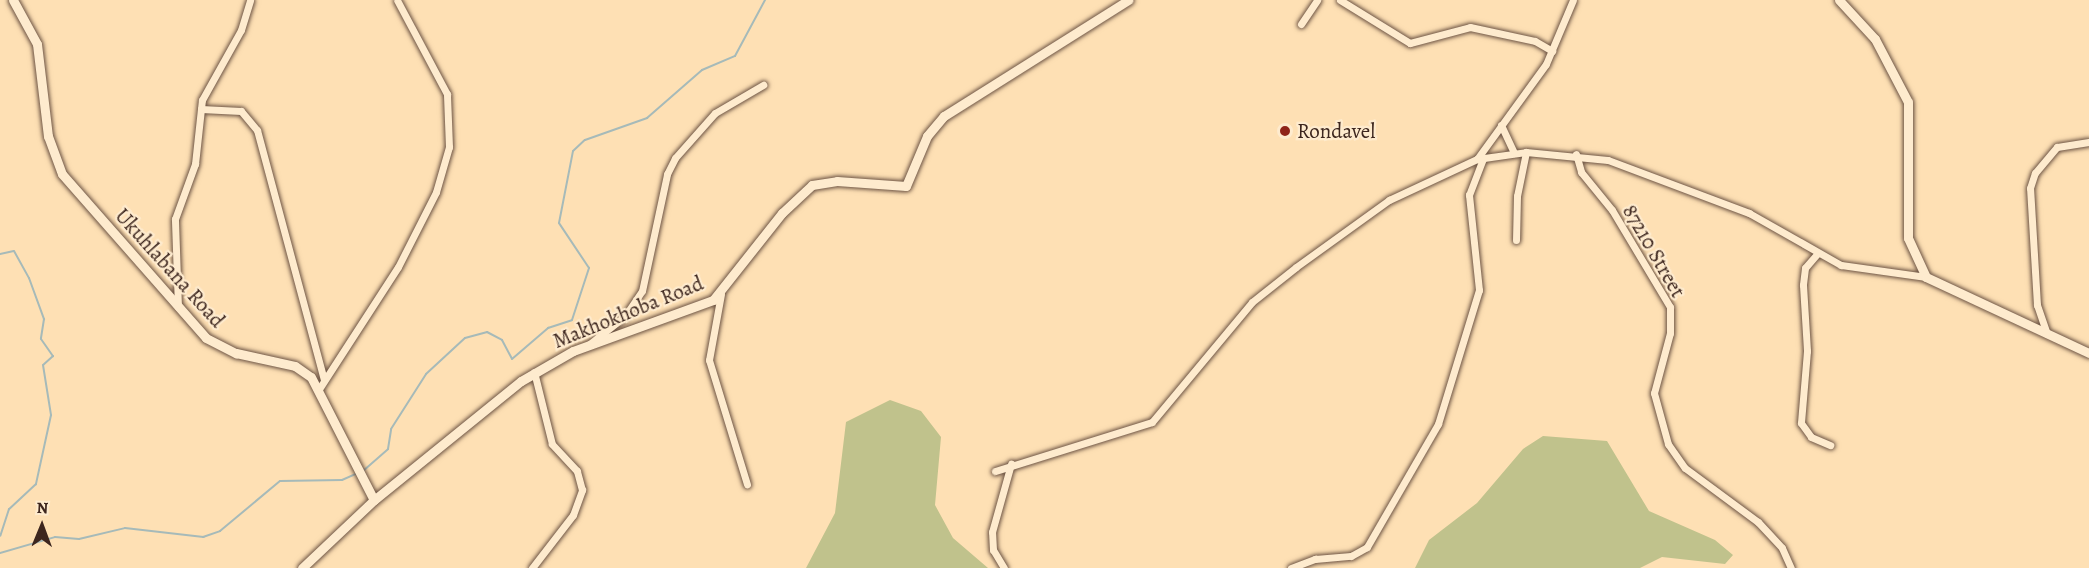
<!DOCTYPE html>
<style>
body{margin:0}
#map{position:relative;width:2089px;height:568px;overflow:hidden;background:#fee0b4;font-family:Alegreya,serif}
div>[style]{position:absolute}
.green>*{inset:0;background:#c0c28c}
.stream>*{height:2px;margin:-1px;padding:0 1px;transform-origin:1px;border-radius:1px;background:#a6bab9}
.roads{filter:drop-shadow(0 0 2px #6d5444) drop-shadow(0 0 2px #6d5444)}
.street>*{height:7px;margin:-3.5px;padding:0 3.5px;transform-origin:3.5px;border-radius:3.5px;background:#feebce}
.secondary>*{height:9px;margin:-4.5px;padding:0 4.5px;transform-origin:4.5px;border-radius:4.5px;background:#feebce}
.dots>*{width:16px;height:16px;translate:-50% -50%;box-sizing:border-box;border:3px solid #feebce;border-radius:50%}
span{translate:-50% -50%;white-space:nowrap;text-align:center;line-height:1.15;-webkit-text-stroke:4.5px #feebce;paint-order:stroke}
.poi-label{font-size:21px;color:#3d261e}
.left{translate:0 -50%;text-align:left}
.street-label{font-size:21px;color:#3d261e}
.north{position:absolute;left:12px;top:496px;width:60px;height:60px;-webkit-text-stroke:4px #feebce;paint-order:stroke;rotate:1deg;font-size:16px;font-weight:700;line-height:24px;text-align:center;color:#3d261e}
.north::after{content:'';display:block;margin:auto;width:21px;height:27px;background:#3d261e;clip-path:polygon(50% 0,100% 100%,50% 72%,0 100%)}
</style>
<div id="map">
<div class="green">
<i style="clip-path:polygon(890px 400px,921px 411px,941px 437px,935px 505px,953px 538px,988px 568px,806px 568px,835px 513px,846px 422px)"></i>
<i style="clip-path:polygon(1543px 436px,1607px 441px,1649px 511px,1715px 540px,1733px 555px,1725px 564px,1662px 557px,1640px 568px,1415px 568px,1429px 540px,1477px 503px,1523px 449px)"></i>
</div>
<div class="stream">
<i style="left:0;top:254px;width:14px;rotate:-12deg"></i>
<i style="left:14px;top:251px;width:31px;rotate:61deg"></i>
<i style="left:29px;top:278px;width:44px;rotate:69.9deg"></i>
<i style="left:44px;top:319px;width:20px;rotate:99deg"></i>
<i style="left:41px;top:339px;width:21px;rotate:55deg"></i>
<i style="left:53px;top:356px;width:13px;rotate:138deg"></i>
<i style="left:43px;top:365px;width:51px;rotate:80.9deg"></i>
<i style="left:51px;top:415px;width:71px;rotate:102.3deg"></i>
<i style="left:36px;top:484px;width:37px;rotate:137deg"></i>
<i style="left:9px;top:509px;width:28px;rotate:108deg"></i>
<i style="left:363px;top:471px;width:33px;rotate:-41deg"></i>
<i style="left:388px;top:449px;width:20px;rotate:-81deg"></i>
<i style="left:391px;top:429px;width:65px;rotate:-57.5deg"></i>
<i style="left:426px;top:374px;width:53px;rotate:-42.7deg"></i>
<i style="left:465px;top:338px;width:23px;rotate:-15deg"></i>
<i style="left:487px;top:332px;width:17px;rotate:28deg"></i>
<i style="left:502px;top:340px;width:21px;rotate:62deg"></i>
<i style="left:512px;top:359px;width:48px;rotate:-40.7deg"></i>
<i style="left:548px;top:328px;width:25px;rotate:-18deg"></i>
<i style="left:572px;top:320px;width:55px;rotate:-71.9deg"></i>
<i style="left:589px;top:268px;width:54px;rotate:-123.7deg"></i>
<i style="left:559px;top:223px;width:73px;rotate:-79deg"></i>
<i style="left:573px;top:151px;width:16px;rotate:-43deg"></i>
<i style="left:585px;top:140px;width:66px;rotate:-19.5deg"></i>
<i style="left:647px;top:118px;width:73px;rotate:-41.1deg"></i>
<i style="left:702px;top:70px;width:36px;rotate:-23deg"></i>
<i style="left:735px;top:56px;width:64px;rotate:-61.8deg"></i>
<i style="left:0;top:553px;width:57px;rotate:-16.2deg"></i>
<i style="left:55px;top:537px;width:24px;rotate:5deg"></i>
<i style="left:79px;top:539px;width:47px;rotate:-13.4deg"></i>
<i style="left:125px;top:528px;width:79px;rotate:6.6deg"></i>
<i style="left:203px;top:537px;width:18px;rotate:-19deg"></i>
<i style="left:220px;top:531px;width:78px;rotate:-39.8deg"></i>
<i style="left:280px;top:481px;width:62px;rotate:-0.9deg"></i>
<i style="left:342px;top:480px;width:17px;rotate:-24deg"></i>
</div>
<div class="roads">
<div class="street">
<i style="left:1340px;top:0;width:82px;rotate:31.6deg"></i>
<i style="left:1410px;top:43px;width:62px;rotate:-14.9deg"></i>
<i style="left:1470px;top:27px;width:66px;rotate:12.2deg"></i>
<i style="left:1535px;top:41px;width:20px;rotate:30deg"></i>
<i style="left:1301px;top:24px;width:29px;rotate:-56deg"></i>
<i style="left:201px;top:109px;width:40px;rotate:2.9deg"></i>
<i style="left:241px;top:111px;width:25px;rotate:50deg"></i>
<i style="left:257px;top:130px;width:259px;rotate:75deg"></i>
<i style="left:1501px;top:125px;width:31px;rotate:65deg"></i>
<i style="left:1576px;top:154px;width:19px;rotate:74deg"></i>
<i style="left:1581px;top:172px;width:49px;rotate:50.8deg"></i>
<i style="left:1612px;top:210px;width:113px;rotate:59.1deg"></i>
<i style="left:1670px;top:307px;width:26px;rotate:90deg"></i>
<i style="left:1670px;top:333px;width:62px;rotate:104.9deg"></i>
<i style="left:1654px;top:393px;width:53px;rotate:74.6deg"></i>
<i style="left:1668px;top:444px;width:29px;rotate:55deg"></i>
<i style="left:1685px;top:468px;width:91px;rotate:36.5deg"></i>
<i style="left:1758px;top:522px;width:35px;rotate:47deg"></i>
<i style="left:1782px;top:548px;width:22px;rotate:66deg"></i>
<i style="left:1477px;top:159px;width:117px;rotate:-54deg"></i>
<i style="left:1546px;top:64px;width:69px;rotate:-67.1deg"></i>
<i style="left:1516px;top:240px;width:44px;rotate:-88.7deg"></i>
<i style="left:1517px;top:196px;width:45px;rotate:-78.4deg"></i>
<i style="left:1817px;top:254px;width:18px;rotate:131deg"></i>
<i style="left:1805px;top:268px;width:17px;rotate:97deg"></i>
<i style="left:1803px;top:285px;width:66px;rotate:86.5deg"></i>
<i style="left:1807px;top:351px;width:72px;rotate:94.8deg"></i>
<i style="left:1801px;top:423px;width:17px;rotate:54deg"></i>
<i style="left:1811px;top:437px;width:21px;rotate:23deg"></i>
<i style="left:721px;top:294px;width:67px;rotate:100.3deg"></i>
<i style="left:709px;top:360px;width:130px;rotate:73deg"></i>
<i style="left:178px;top:307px;width:88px;rotate:-92deg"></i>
<i style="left:175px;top:219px;width:59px;rotate:-70deg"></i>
<i style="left:195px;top:164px;width:64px;rotate:-83.8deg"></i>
<i style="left:202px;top:100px;width:80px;rotate:-60.9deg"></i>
<i style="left:241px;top:30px;width:31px;rotate:-73deg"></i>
<i style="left:2047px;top:334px;width:31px;rotate:-109deg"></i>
<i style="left:2037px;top:305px;width:117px;rotate:-93.4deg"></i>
<i style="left:2030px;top:188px;width:16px;rotate:-72deg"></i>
<i style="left:2035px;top:173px;width:34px;rotate:-50deg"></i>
<i style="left:2057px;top:147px;width:32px;rotate:-9deg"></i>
<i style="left:587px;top:346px;width:48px;rotate:-38.3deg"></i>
<i style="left:625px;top:316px;width:30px;rotate:-56deg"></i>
<i style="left:642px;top:291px;width:120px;rotate:-77.9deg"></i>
<i style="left:667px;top:174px;width:18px;rotate:-63deg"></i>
<i style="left:675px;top:158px;width:60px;rotate:-48.4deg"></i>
<i style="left:715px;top:113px;width:56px;rotate:-30.3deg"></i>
<i style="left:319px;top:389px;width:145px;rotate:-57.1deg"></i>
<i style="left:398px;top:267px;width:84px;rotate:-63.1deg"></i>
<i style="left:436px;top:192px;width:47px;rotate:-73.9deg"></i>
<i style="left:449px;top:147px;width:53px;rotate:-92.2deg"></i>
<i style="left:447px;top:94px;width:106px;rotate:-118deg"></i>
<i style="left:995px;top:471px;width:164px;rotate:-17.3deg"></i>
<i style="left:1152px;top:422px;width:156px;rotate:-50.2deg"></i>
<i style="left:1252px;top:302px;width:56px;rotate:-38.5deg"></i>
<i style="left:1296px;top:267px;width:115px;rotate:-35.8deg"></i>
<i style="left:1389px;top:200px;width:97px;rotate:-25deg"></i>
<i style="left:1477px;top:159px;width:49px;rotate:-8.1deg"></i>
<i style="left:1526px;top:152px;width:82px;rotate:5.6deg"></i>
<i style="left:1608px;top:160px;width:151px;rotate:20.6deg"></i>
<i style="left:1749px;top:213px;width:106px;rotate:29.5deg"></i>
<i style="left:1841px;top:265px;width:86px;rotate:8deg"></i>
<i style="left:532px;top:568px;width:67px;rotate:-52.3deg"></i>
<i style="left:573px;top:515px;width:27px;rotate:-70deg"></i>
<i style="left:582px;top:490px;width:20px;rotate:-105deg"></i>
<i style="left:577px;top:471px;width:37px;rotate:-133deg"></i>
<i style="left:552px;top:444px;width:74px;rotate:-104deg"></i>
<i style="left:1004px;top:568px;width:21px;rotate:-121deg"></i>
<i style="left:993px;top:550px;width:18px;rotate:-93deg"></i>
<i style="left:992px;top:532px;width:71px;rotate:-74.4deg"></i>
<i style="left:1291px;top:568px;width:26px;rotate:-21deg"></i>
<i style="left:1315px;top:559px;width:36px;rotate:-5deg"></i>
<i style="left:1351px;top:556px;width:18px;rotate:-29deg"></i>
<i style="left:1367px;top:547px;width:142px;rotate:-60deg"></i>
<i style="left:1438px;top:424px;width:140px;rotate:-73deg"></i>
<i style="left:1479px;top:290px;width:96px;rotate:-96deg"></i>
<i style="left:1469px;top:195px;width:40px;rotate:-69deg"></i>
</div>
<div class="secondary">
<i style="left:13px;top:0;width:50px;rotate:61.4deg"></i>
<i style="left:37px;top:44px;width:93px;rotate:83.2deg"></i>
<i style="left:48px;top:136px;width:40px;rotate:69.8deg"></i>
<i style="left:62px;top:174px;width:218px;rotate:48.7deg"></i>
<i style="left:206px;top:338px;width:34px;rotate:27deg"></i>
<i style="left:236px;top:353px;width:60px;rotate:12.4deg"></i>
<i style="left:295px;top:366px;width:19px;rotate:35deg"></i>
<i style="left:311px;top:377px;width:138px;rotate:62.9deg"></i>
<i style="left:1839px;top:0;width:53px;rotate:47.3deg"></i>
<i style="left:1875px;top:39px;width:71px;rotate:62.4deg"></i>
<i style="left:1908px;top:102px;width:136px;rotate:90deg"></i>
<i style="left:1908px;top:238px;width:43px;rotate:65.2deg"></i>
<i style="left:1926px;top:277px;width:180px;rotate:25deg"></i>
<i style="left:302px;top:568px;width:99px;rotate:-43.4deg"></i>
<i style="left:374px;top:500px;width:189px;rotate:-39deg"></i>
<i style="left:521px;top:381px;width:60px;rotate:-30deg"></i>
<i style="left:573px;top:351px;width:149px;rotate:-20deg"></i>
<i style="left:713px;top:300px;width:111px;rotate:-51.6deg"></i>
<i style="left:782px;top:213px;width:41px;rotate:-43deg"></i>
<i style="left:812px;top:185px;width:25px;rotate:-9deg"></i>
<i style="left:837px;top:181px;width:69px;rotate:4.1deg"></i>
<i style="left:906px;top:186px;width:54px;rotate:-67.2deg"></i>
<i style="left:927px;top:136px;width:26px;rotate:-50deg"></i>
<i style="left:944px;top:116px;width:218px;rotate:-32.2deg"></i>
</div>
</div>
<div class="dots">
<i style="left:1285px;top:131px;background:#8f2418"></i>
</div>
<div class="poi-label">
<span class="left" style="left:1297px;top:131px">Rondavel</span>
</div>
<div class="street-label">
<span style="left:1654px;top:251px;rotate:60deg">87210 Street</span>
<span style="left:170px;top:268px;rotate:48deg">Ukuhlabana Road</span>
<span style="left:628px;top:312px;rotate:-22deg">Makhokhoba Road</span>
</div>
<div class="north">N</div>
</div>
